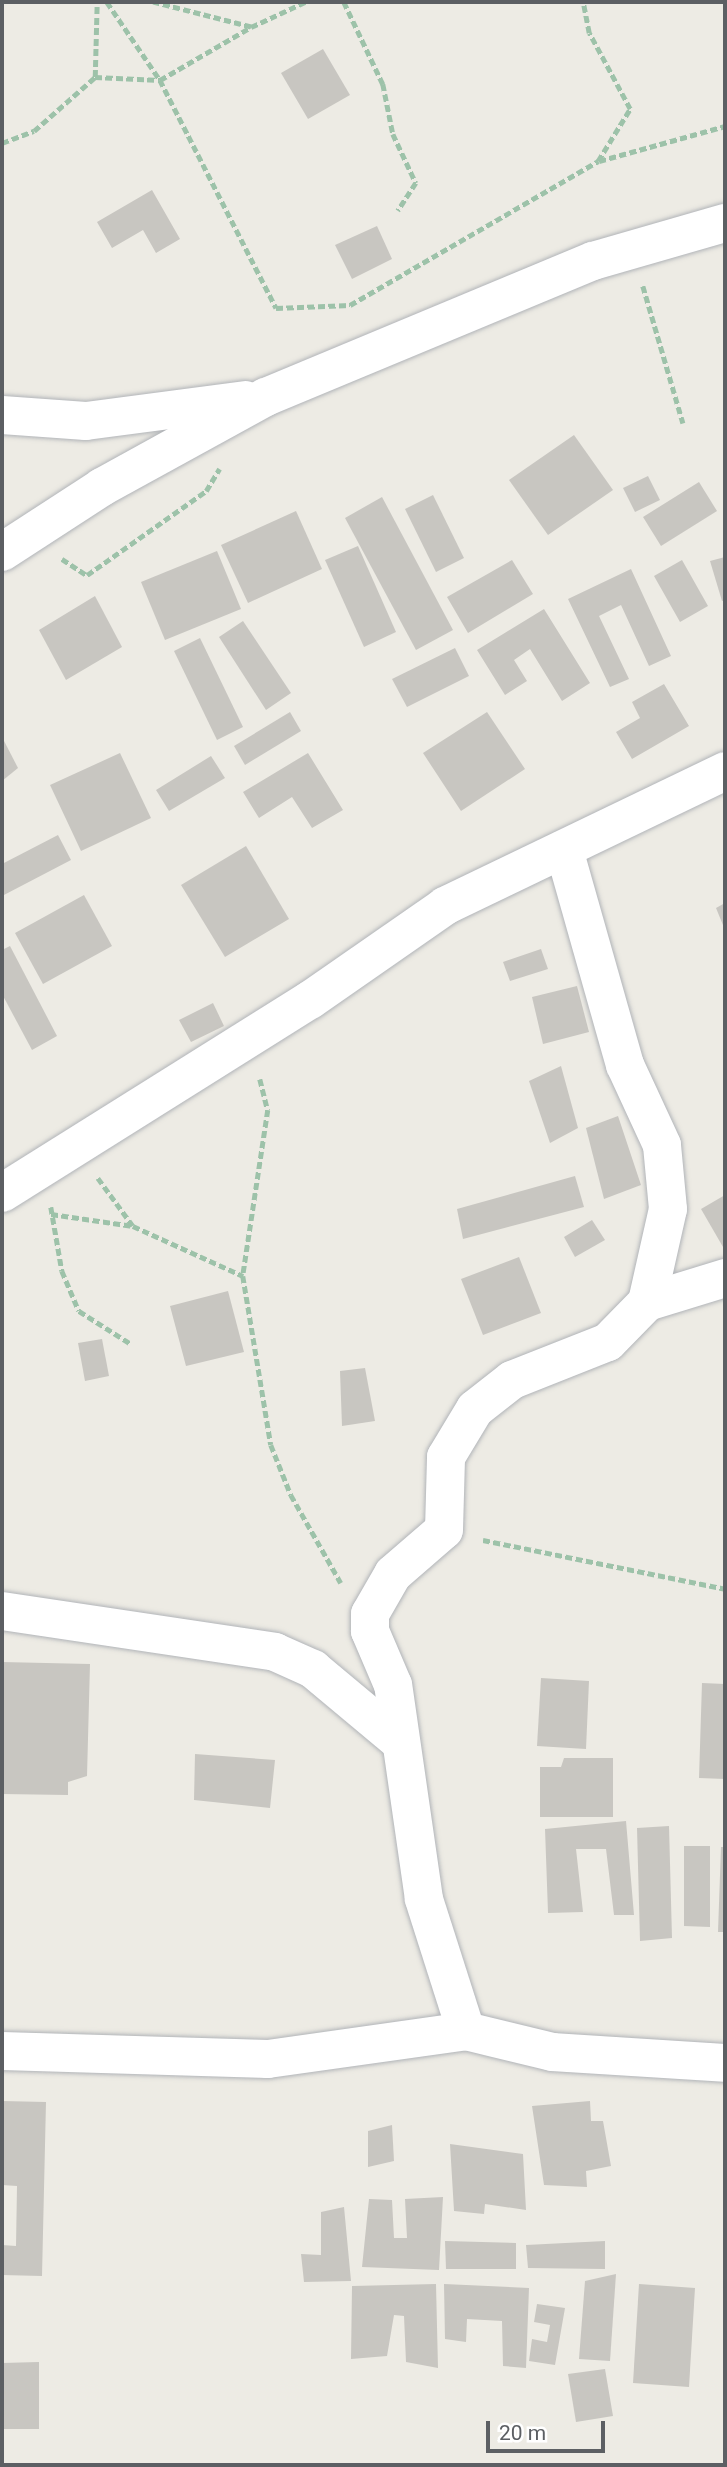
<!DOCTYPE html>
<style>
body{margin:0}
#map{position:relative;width:727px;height:2467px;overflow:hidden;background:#edebe4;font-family:Roboto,sans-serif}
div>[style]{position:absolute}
.building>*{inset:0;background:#c8c6c1}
.path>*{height:4.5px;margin-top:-2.25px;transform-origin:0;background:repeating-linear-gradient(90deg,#9dc2a9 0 7px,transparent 0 10.5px)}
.roads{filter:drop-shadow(0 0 2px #b1b4b8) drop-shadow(0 0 2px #b1b4b8)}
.minor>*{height:38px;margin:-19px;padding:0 19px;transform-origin:19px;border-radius:19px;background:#fff}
span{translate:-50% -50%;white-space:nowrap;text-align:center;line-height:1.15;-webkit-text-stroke:5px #fff;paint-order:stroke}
.frame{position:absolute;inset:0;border:4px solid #5c5f63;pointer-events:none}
.scale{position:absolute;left:486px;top:2421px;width:119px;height:32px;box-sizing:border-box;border:4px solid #5c5f63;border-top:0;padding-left:9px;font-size:21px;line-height:24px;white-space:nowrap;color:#5c5f63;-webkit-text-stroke:5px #fff;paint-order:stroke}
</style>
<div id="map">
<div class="building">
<i style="clip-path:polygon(323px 49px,350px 95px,308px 119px,281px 73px)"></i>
<i style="clip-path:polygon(152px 190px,180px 239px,156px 253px,143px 230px,112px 248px,97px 222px)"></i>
<i style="clip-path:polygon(377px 226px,392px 259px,352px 279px,335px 245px)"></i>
<i style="clip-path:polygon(574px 435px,613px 490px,548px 535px,509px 480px)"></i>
<i style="clip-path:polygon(648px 476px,660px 500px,635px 512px,623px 488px)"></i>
<i style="clip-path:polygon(699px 482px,717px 511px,661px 546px,643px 517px)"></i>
<i style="clip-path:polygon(433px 495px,464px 558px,436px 572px,405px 509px)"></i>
<i style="clip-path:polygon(382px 497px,453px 630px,416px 650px,345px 518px)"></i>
<i style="clip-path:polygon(296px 511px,322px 569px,248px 603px,221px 545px)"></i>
<i style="clip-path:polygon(358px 546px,396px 632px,364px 647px,325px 560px)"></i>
<i style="clip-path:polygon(217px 551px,241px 609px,165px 640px,141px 582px)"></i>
<i style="clip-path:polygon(725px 557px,725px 600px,722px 601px,710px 561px)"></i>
<i style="clip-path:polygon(512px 560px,533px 594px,468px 633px,447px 597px)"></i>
<i style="clip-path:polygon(682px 560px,708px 606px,680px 622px,654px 576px)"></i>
<i style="clip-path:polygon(631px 569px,671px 656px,649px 666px,621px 605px,599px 616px,629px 679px,610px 687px,568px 599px)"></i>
<i style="clip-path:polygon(95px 596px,122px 647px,66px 680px,39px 630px)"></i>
<i style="clip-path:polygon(544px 609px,590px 683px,562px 701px,530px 649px,514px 660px,527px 681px,505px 695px,477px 650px)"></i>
<i style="clip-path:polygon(243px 621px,291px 693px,266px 710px,219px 637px)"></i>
<i style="clip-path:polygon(200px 638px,243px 727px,217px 740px,174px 651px)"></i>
<i style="clip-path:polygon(455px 648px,469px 676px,407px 707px,392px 679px)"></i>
<i style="clip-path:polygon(664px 684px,689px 726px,632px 759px,616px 732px,640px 718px,632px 702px)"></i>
<i style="clip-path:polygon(290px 712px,301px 731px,245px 765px,234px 746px)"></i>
<i style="clip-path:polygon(487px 712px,525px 769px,461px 811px,423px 753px)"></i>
<i style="clip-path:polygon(2px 737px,18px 768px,2px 781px)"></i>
<i style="clip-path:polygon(120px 753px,151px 818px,81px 851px,50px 785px)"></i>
<i style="clip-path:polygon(308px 753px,343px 810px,312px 828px,292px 797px,259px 818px,243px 792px)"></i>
<i style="clip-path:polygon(211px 756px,225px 778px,169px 811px,156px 790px)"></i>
<i style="clip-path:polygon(58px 835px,71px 860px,2px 896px,2px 864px)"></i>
<i style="clip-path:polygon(246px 846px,289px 919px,225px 957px,181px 885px)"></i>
<i style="clip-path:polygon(84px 895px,112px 946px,43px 984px,15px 933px)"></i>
<i style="clip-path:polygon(725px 903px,725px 930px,716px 908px)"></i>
<i style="clip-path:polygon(10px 946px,57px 1036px,32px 1050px,2px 994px,2px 950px)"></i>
<i style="clip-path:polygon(541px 949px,548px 969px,510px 981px,503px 962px)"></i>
<i style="clip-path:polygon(577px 986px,589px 1032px,543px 1044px,532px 997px)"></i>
<i style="clip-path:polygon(213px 1003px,224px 1026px,191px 1042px,179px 1020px)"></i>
<i style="clip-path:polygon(561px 1066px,578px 1128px,550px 1143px,529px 1081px)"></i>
<i style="clip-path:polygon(618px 1116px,641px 1185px,604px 1199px,586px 1128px)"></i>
<i style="clip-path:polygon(575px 1176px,584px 1207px,463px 1239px,457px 1209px)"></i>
<i style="clip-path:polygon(725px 1195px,725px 1246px,723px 1247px,701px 1209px)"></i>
<i style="clip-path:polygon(592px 1220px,605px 1240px,575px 1257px,564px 1237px)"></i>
<i style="clip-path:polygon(519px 1257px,541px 1313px,483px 1335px,461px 1279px)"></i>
<i style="clip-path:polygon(228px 1291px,244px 1352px,186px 1366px,170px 1306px)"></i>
<i style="clip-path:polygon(102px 1339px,109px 1376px,85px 1381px,78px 1343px)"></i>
<i style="clip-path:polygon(365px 1368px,375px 1421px,342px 1426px,340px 1371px)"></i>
<i style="clip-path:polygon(2px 1662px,90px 1664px,87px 1776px,68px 1782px,68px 1795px,2px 1794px)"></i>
<i style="clip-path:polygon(541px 1678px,589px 1681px,586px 1749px,537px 1746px)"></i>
<i style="clip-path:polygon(702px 1683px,725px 1684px,725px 1779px,699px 1778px)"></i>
<i style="clip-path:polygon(195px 1754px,275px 1760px,270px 1808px,194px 1800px)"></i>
<i style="clip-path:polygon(564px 1758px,613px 1758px,613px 1817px,540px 1817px,540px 1767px,561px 1767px)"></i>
<i style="clip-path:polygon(626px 1821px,634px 1915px,614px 1915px,606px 1849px,576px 1849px,583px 1912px,548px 1913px,545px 1829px)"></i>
<i style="clip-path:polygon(669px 1826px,672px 1938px,640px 1941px,637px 1828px)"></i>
<i style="clip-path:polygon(684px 1846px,710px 1846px,710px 1927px,684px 1926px)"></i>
<i style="clip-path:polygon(721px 1847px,725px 1847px,725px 1932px,718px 1932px)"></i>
<i style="clip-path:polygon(2px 2101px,46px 2102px,42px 2276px,2px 2275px,2px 2245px,16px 2246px,17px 2186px,2px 2185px)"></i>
<i style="clip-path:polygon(590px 2101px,591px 2121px,603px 2121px,611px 2166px,586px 2171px,587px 2187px,544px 2185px,532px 2106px)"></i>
<i style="clip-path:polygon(392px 2125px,394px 2161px,368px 2167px,368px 2131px)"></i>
<i style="clip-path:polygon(450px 2144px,523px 2154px,526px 2210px,485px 2204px,484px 2214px,454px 2211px)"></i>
<i style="clip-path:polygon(443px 2197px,439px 2270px,362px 2267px,369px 2199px,392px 2200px,394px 2238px,407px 2238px,405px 2199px)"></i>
<i style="clip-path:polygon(344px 2207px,351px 2281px,304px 2282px,301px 2254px,321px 2255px,321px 2212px)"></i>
<i style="clip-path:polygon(445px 2241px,516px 2243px,516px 2269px,446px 2269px)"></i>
<i style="clip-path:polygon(605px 2241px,605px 2269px,528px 2268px,526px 2245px)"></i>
<i style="clip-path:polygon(616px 2274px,610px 2361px,579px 2359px,585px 2281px)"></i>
<i style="clip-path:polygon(436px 2284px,438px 2368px,406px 2362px,404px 2316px,394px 2315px,387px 2356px,351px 2359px,352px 2286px)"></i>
<i style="clip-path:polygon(444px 2284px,529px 2288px,526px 2368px,503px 2366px,502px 2321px,467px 2319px,466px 2342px,445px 2339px)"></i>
<i style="clip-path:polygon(639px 2284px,695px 2288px,689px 2387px,633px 2383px)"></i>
<i style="clip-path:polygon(537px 2304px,565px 2308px,555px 2365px,529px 2361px,532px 2339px,547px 2342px,550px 2325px,534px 2322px)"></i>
<i style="clip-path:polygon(39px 2362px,39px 2429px,2px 2429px,2px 2363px)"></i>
<i style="clip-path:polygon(605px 2369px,613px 2416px,576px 2422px,568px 2374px)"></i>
</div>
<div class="path">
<i style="left:107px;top:2px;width:94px;rotate:55.8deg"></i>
<i style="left:160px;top:80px;width:256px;rotate:63deg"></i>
<i style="left:276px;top:308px;width:74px;rotate:-2.3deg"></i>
<i style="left:350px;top:305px;width:287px;rotate:-30.1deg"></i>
<i style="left:598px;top:161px;width:61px;rotate:-58.4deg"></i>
<i style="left:630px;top:109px;width:86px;rotate:-118.3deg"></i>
<i style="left:589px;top:33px;width:32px;rotate:-101deg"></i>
<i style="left:344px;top:2px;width:91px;rotate:64.6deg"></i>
<i style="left:383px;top:84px;width:51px;rotate:78.7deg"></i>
<i style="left:393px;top:134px;width:54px;rotate:64.9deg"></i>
<i style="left:416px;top:183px;width:33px;rotate:123deg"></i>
<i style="left:251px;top:27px;width:60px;rotate:-24.8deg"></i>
<i style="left:95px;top:77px;width:65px;rotate:2.6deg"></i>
<i style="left:160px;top:80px;width:105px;rotate:-30.2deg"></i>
<i style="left:251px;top:27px;width:101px;rotate:-165.7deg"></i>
<i style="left:2px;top:143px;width:34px;rotate:-21deg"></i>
<i style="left:34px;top:131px;width:81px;rotate:-41.5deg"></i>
<i style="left:95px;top:77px;width:75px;rotate:-88.5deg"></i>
<i style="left:599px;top:161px;width:131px;rotate:-15.5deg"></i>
<i style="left:643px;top:286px;width:143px;rotate:73.7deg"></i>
<i style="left:62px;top:559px;width:30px;rotate:33deg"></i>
<i style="left:87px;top:575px;width:146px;rotate:-35.2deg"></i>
<i style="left:206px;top:491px;width:26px;rotate:-59deg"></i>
<i style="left:260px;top:1079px;width:32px;rotate:76deg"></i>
<i style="left:268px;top:1110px;width:168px;rotate:98.6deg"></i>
<i style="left:243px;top:1276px;width:171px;rotate:80.6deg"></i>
<i style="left:271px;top:1445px;width:54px;rotate:68.2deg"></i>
<i style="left:291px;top:1495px;width:101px;rotate:60.4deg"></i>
<i style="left:98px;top:1178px;width:59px;rotate:53.9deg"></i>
<i style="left:133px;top:1226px;width:121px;rotate:24.4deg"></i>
<i style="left:51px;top:1207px;width:65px;rotate:80.2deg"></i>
<i style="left:62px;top:1271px;width:43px;rotate:67deg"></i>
<i style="left:79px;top:1311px;width:62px;rotate:32.4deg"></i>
<i style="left:51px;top:1214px;width:83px;rotate:8.3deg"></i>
<i style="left:483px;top:1540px;width:247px;rotate:11.4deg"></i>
</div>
<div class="roads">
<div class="minor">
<i style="left:2px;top:415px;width:84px;rotate:4.1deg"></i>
<i style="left:86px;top:421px;width:161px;rotate:-7.5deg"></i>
<i style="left:2px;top:552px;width:119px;rotate:-33deg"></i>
<i style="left:102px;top:487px;width:187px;rotate:-28.8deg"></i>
<i style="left:266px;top:397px;width:354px;rotate:-22.6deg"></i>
<i style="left:593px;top:261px;width:137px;rotate:-16.1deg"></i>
<i style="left:2px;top:1193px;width:363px;rotate:-32.1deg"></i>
<i style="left:310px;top:1000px;width:165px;rotate:-34.8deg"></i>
<i style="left:445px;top:906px;width:311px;rotate:-25.7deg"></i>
<i style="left:647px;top:1302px;width:82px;rotate:-17.1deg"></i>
<i style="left:2px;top:1611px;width:276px;rotate:8.5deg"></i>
<i style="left:275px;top:1652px;width:42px;rotate:24.1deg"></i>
<i style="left:313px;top:1669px;width:111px;rotate:39.9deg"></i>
<i style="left:466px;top:2031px;width:139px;rotate:-107.7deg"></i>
<i style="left:424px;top:1899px;width:216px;rotate:-98.2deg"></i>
<i style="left:393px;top:1685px;width:59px;rotate:-113.1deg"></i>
<i style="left:370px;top:1631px;width:17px;rotate:-90deg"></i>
<i style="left:370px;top:1614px;width:46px;rotate:-60.1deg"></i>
<i style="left:393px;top:1574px;width:67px;rotate:-40.8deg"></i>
<i style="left:444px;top:1530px;width:73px;rotate:-88.4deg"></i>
<i style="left:446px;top:1457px;width:56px;rotate:-58.9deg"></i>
<i style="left:475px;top:1409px;width:47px;rotate:-38.1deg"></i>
<i style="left:512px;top:1380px;width:103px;rotate:-21.6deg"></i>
<i style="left:608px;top:1342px;width:56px;rotate:-45.7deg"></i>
<i style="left:647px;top:1302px;width:95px;rotate:-77.3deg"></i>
<i style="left:668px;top:1209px;width:64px;rotate:-95.4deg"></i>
<i style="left:662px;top:1145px;width:88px;rotate:-114.8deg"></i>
<i style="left:625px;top:1065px;width:224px;rotate:-105.8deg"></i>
<i style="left:2px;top:2051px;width:266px;rotate:1.7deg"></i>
<i style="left:268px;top:2059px;width:200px;rotate:-8deg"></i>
<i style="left:466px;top:2031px;width:89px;rotate:13.7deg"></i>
<i style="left:552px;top:2052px;width:173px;rotate:3.6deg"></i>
</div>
</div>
<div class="frame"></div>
<div class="scale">20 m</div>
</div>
